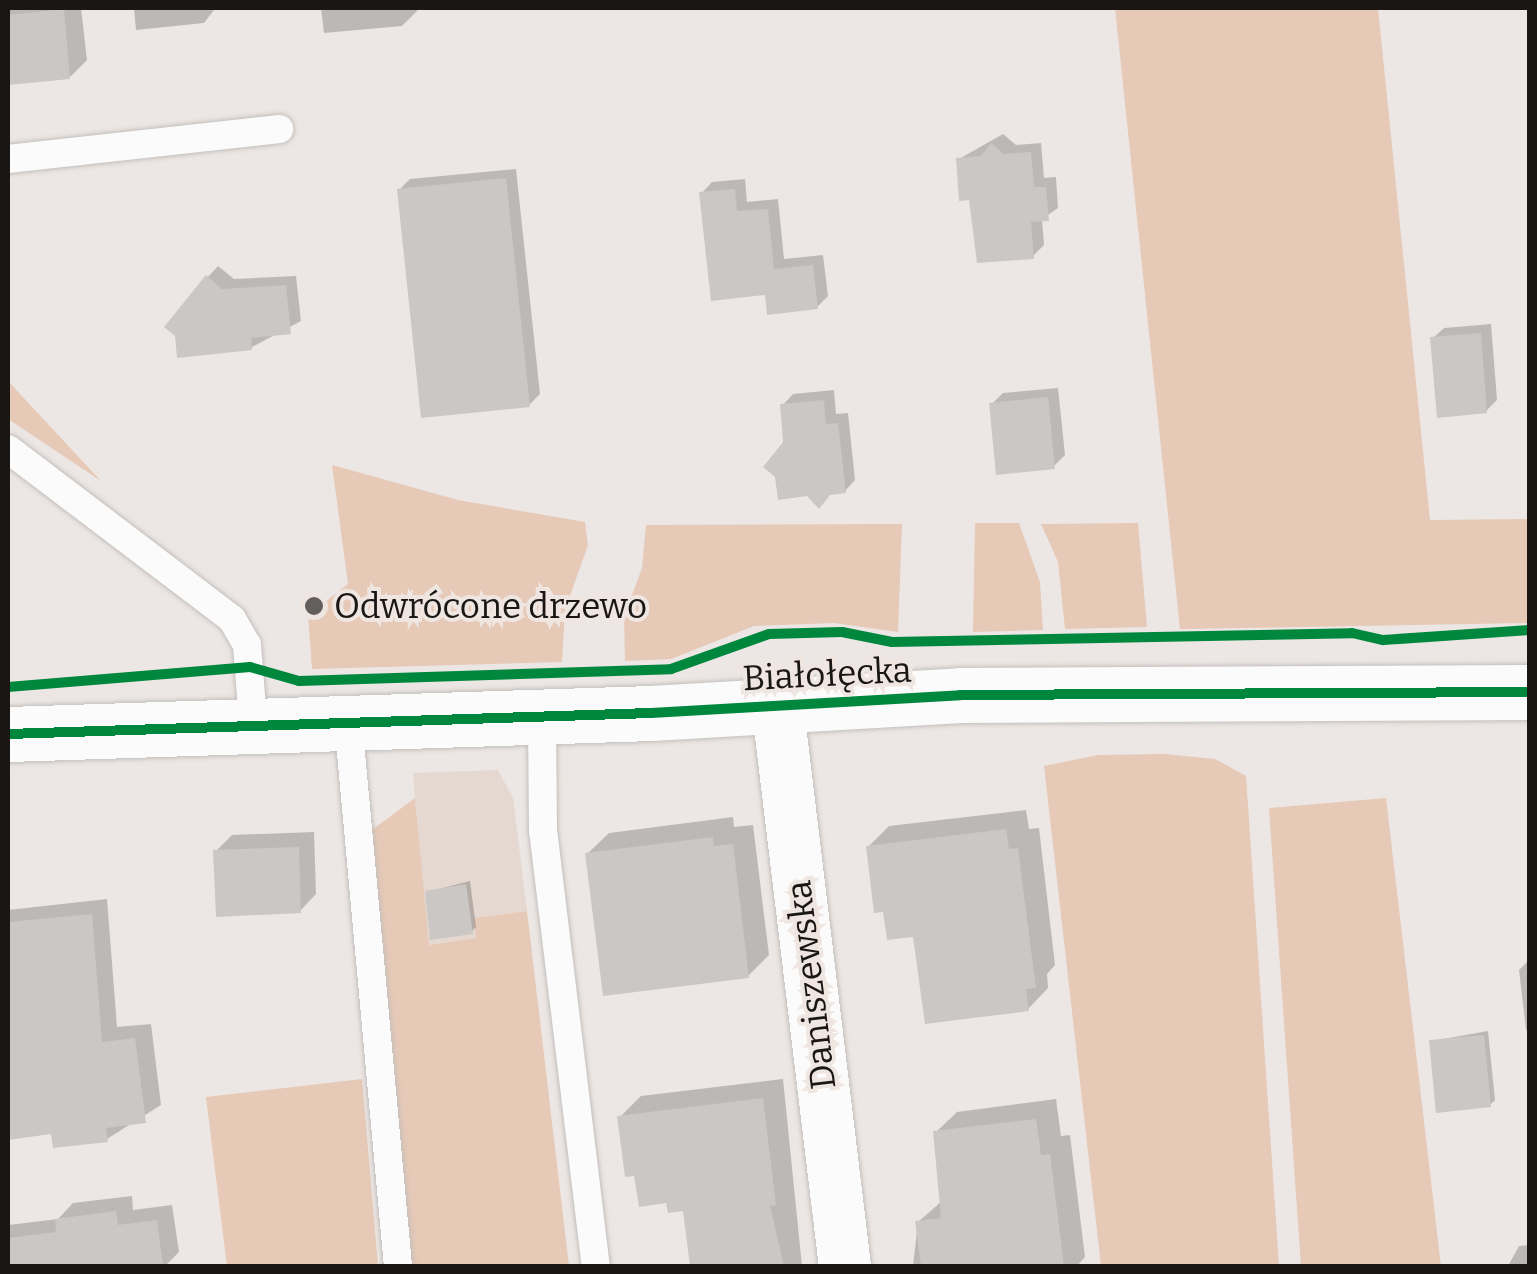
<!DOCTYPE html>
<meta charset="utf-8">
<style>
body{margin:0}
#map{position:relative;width:1537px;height:1274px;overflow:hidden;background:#ece7e4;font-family:Bitter,serif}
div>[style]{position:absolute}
.built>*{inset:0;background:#e4d8d1}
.green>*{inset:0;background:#e6c9b7}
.shadow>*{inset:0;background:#0003}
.building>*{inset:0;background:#cac7c4}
.roads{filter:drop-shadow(0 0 2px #c3bfbc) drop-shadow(0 0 2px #c3bfbc)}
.service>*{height:28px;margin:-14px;padding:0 14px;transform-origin:14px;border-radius:14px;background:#fcfbfb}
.minor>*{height:52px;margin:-26px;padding:0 26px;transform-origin:26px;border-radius:26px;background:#fcfbfb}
.tertiary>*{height:55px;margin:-27.5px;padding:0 27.5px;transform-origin:27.5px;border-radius:27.5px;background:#fcfbfb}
.cycleway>*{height:10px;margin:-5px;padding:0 5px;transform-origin:5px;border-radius:5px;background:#00873e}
.dots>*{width:28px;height:28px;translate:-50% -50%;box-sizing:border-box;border:5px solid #f0e6e1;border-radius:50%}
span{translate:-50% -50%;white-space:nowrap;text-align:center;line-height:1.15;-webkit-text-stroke:8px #f0e6e1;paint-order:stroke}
.poi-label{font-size:35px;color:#191614}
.left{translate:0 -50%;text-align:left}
.street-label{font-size:35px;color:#191614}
.frame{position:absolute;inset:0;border:10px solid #191614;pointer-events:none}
</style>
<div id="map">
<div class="built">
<i style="clip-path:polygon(498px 770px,513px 798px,527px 911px,475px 918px,476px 938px,428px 945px,413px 773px)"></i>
</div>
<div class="green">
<i style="clip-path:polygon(1115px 8px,1378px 8px,1430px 520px,1529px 519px,1529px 623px,1180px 629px)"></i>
<i style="clip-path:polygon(8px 381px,101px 481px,8px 419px)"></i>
<i style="clip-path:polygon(332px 465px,458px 500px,585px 522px,588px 545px,565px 610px,562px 662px,312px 669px,307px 601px,320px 606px,348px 584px)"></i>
<i style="clip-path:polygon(975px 523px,1019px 523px,1040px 582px,1043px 630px,973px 632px)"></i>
<i style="clip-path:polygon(1138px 523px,1147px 627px,1065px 629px,1058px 562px,1041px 524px)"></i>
<i style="clip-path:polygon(902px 524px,898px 632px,834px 623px,754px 626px,671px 659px,625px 661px,624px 617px,642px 568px,646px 525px)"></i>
<i style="clip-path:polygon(1164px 754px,1215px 759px,1246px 776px,1279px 1266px,1101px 1266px,1044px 766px,1098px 755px)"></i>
<i style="clip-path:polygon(415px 798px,429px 945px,476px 938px,474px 918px,527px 911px,569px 1266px,409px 1266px,372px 830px)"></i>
<i style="clip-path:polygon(1386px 798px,1441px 1266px,1301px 1266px,1269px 808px)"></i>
<i style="clip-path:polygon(362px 1079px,378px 1266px,227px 1266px,206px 1097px)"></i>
</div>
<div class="shadow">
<i style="clip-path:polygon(8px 8px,81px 8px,87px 60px,71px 76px,8px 83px)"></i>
<i style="clip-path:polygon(134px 8px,228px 8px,214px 10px,204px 23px,136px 30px)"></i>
<i style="clip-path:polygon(321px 8px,418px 8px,418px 10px,402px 26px,324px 33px)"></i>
<i style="clip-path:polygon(1003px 134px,1016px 145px,1041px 143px,1044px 178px,1056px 177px,1058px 208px,1042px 219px,1044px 245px,1033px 256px,971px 197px,959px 159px)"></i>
<i style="clip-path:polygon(516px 169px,540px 394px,529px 405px,399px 190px,410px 179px)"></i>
<i style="clip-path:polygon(745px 179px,747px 202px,778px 199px,784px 259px,823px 255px,828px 296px,817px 307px,767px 293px,702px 193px,712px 182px)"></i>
<i style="clip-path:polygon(218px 266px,234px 279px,296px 276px,301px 321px,250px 348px,208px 277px)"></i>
<i style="clip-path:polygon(1491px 324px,1497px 400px,1486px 411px,1433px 338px,1444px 328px)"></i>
<i style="clip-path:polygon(1058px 388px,1065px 455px,1054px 466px,992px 404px,1003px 393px)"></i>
<i style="clip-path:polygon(834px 390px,836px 414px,848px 413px,855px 480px,845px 491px,786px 443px,783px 405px,793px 394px)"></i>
<i style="clip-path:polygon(1026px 810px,1029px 829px,1039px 828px,1055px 965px,1047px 974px,1048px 988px,1028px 1009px,915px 934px,868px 847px,889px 826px)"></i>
<i style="clip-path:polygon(733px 817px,734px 827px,753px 825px,769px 955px,748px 976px,588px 853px,609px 833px)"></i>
<i style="clip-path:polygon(314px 832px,316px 894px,300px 911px,216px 851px,232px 835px)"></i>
<i style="clip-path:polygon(470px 881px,476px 927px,471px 932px,427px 892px)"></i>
<i style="clip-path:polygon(107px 899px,117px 1027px,151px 1024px,161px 1105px,107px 1139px,53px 1131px,8px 1137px,8px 910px)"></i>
<i style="clip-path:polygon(1530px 959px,1530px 1030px,1526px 1030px,1519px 970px)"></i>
<i style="clip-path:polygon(1488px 1031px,1495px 1100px,1490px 1105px,1432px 1041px)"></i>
<i style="clip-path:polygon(783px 1079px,802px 1266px,692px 1266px,685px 1208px,637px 1173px,620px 1117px,641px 1096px)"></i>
<i style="clip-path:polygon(1056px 1099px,1061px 1136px,1070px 1135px,1085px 1257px,1077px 1266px,913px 1266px,918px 1222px,942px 1201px,936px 1132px,957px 1112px)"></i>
<i style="clip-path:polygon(132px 1196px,133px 1210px,172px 1205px,179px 1252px,165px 1266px,8px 1266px,8px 1225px,58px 1219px,73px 1203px)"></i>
<i style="clip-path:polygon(1530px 1245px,1530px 1266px,1508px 1266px,1519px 1246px)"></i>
</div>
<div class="building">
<i style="clip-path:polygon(64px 9px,70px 79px,8px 85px,8px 15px)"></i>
<i style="clip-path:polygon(991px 143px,1004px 154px,1031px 152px,1034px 187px,1046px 187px,1049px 221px,1031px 222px,1034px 259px,977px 263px,969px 200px,959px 201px,956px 158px,981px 156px)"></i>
<i style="clip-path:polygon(506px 178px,530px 407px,421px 418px,397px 189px)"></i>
<i style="clip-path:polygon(735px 189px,737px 211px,768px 209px,774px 269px,813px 265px,818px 309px,767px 315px,765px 295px,711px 301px,699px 192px)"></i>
<i style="clip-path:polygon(206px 275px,222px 289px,286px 285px,291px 334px,251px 338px,252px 350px,177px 358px,175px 336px,164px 327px)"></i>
<i style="clip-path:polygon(1481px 333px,1487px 413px,1437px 418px,1430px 337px)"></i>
<i style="clip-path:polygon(1048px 397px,1055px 469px,996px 475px,989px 403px)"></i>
<i style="clip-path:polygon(824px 400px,826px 424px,838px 423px,846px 493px,830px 495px,819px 509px,807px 496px,778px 500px,775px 477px,763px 467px,783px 442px,780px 404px)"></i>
<i style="clip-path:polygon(1006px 829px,1009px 849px,1018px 848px,1031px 950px,1036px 988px,1026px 989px,1029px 1011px,925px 1024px,913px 937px,887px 940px,883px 912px,874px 913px,866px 846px)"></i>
<i style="clip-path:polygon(713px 837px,714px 846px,733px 844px,749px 978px,603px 996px,585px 853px)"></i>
<i style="clip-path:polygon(299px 847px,301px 913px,216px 917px,213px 850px)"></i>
<i style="clip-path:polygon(466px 884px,473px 934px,430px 940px,425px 891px)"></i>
<i style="clip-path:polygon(92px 914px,102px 1042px,135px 1038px,146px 1123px,106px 1128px,108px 1142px,53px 1148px,51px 1134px,8px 1140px,8px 922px)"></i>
<i style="clip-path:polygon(1484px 1035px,1491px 1107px,1436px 1113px,1429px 1040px)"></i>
<i style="clip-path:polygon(763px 1098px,776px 1205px,770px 1206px,784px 1266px,690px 1266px,683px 1211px,668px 1213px,666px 1203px,639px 1207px,634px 1176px,625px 1177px,617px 1116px)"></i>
<i style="clip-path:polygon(1036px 1119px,1041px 1155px,1050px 1154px,1064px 1266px,921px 1266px,915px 1221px,941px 1218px,933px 1131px)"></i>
<i style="clip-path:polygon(116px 1211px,118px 1225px,157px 1220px,163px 1266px,8px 1266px,8px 1238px,56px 1232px,55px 1219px)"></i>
</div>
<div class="roads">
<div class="service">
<i style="left:8px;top:159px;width:273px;rotate:-6.3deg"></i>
<i style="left:8px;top:449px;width:281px;rotate:37.2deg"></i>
<i style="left:232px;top:619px;width:30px;rotate:60deg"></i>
<i style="left:247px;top:645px;width:77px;rotate:85.5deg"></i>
<i style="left:542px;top:716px;width:114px;rotate:89.5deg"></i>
<i style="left:543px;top:830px;width:439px;rotate:83.1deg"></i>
<i style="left:348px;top:720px;width:548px;rotate:84.77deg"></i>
</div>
<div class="minor">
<i style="left:777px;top:702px;width:568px;rotate:83.13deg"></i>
</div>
<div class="tertiary">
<i style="left:8px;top:734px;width:643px;rotate:-1.87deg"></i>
<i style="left:651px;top:713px;width:310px;rotate:-3.3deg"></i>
<i style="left:960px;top:695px;width:570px;rotate:-0.3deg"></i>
</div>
</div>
<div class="cycleway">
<i style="left:8px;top:687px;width:243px;rotate:-4.7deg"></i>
<i style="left:250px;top:667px;width:51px;rotate:15.9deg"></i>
<i style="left:299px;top:681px;width:372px;rotate:-1.8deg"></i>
<i style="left:671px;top:669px;width:104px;rotate:-19.7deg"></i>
<i style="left:769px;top:634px;width:73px;rotate:-1.6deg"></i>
<i style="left:842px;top:632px;width:51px;rotate:11.3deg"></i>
<i style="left:892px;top:642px;width:460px;rotate:-1.1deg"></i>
<i style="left:1352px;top:633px;width:32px;rotate:13deg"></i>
<i style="left:1383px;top:640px;width:147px;rotate:-3.9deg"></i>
<i style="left:8px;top:734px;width:643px;rotate:-1.87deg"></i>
<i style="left:651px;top:713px;width:310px;rotate:-3.3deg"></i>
<i style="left:960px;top:695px;width:570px;rotate:-0.3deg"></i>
</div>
<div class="dots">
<i style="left:314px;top:606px;background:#635f5d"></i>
</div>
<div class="poi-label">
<span class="left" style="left:334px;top:606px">Odwrócone drzewo</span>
</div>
<div class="street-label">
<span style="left:827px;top:674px;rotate:-3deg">Białołęcka</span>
<span style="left:811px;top:985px;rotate:-97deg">Daniszewska</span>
</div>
<div class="frame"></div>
</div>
